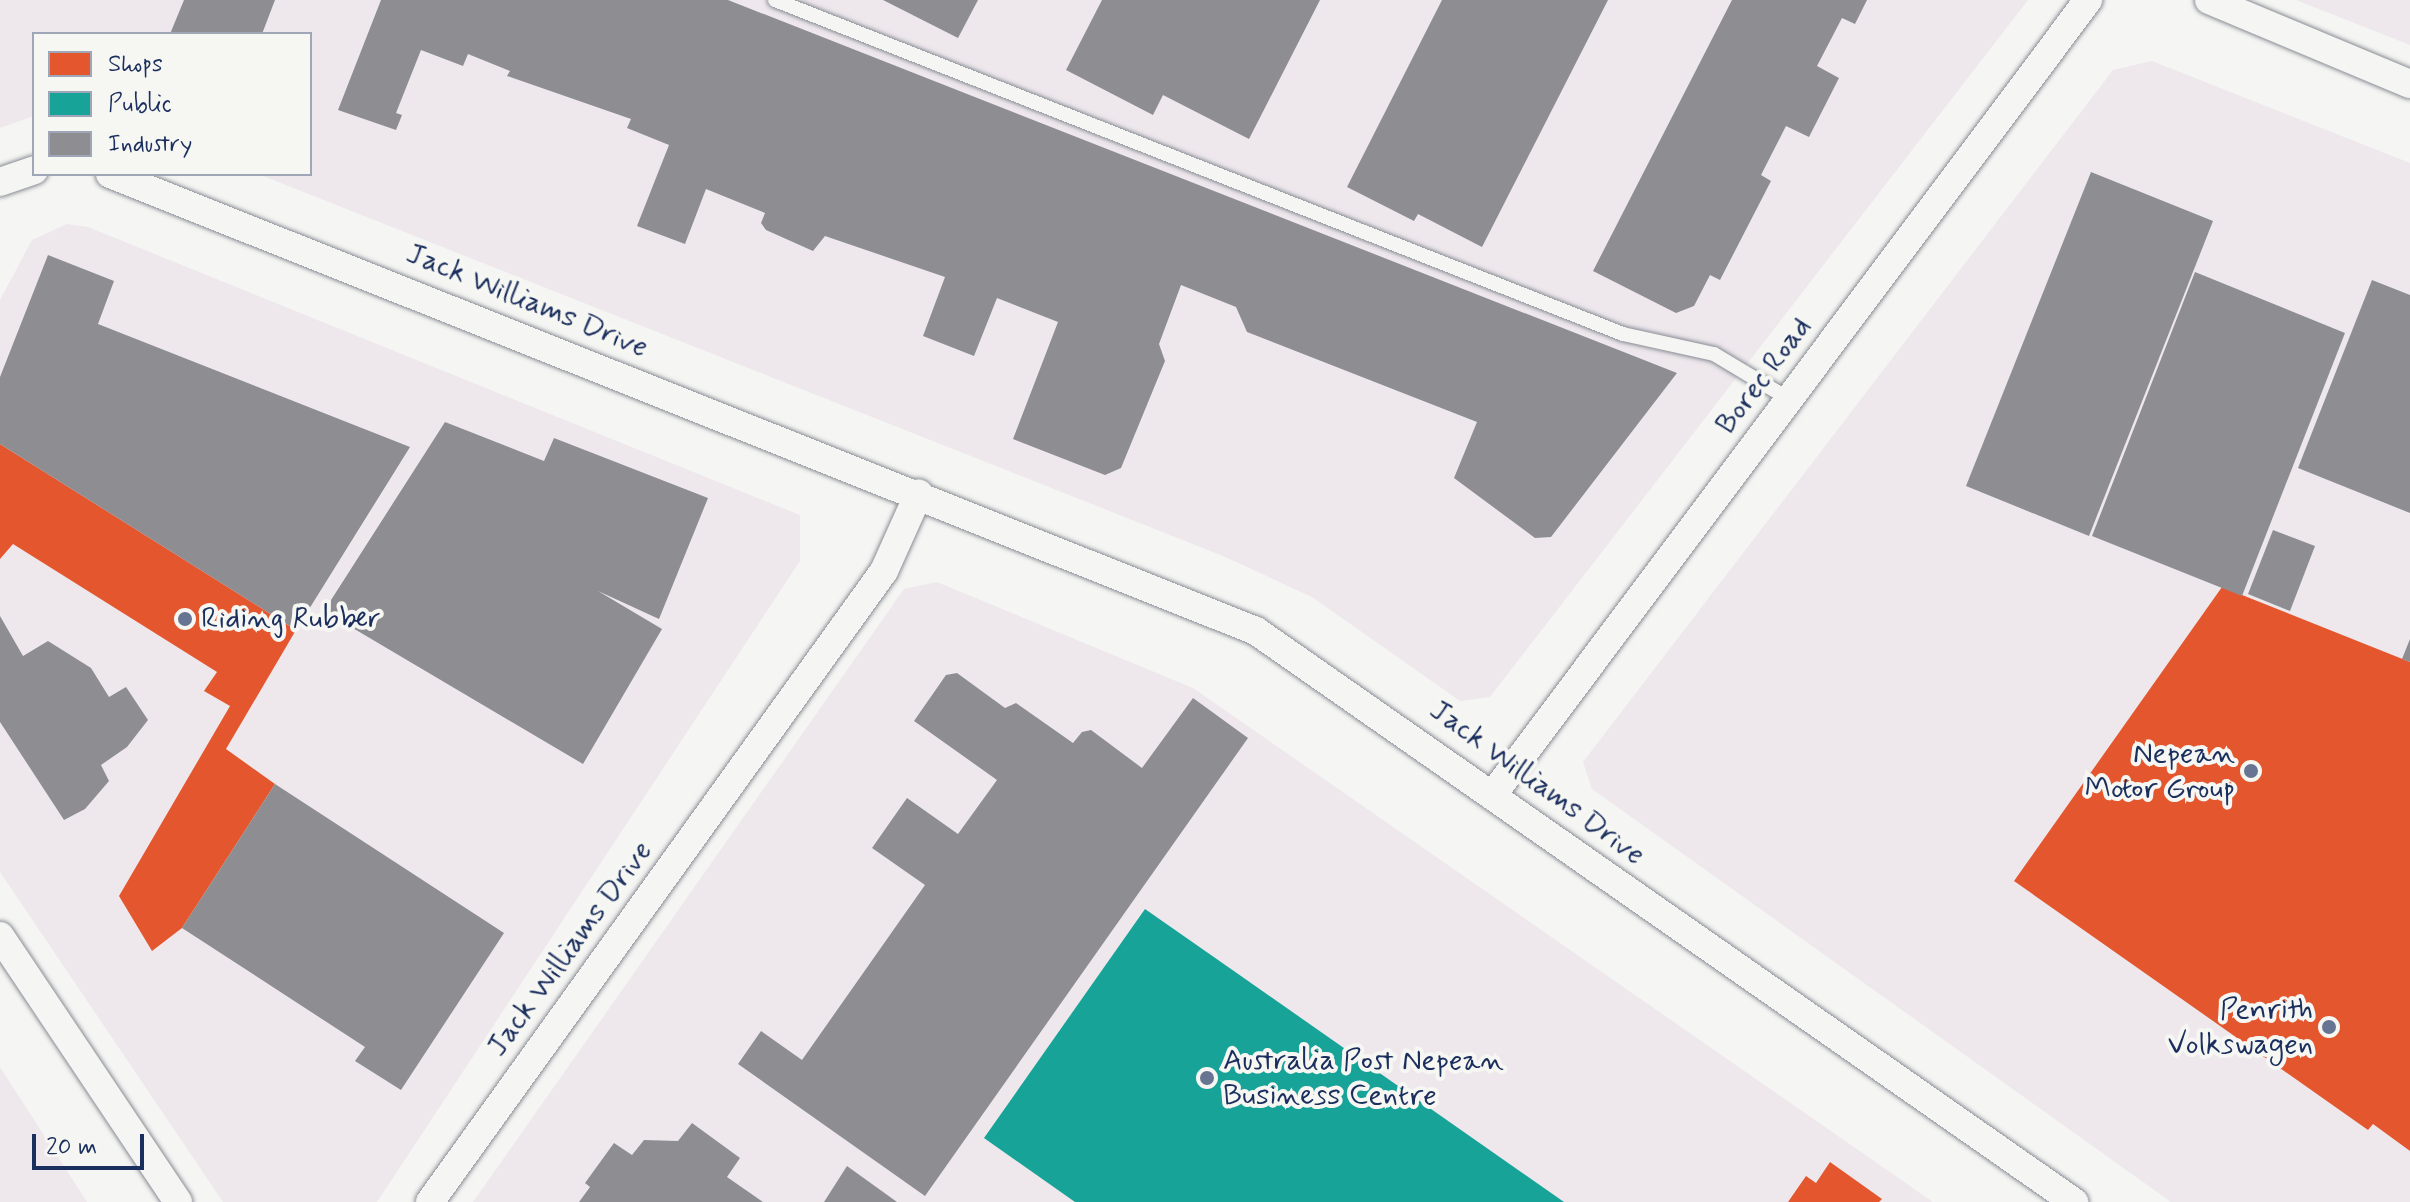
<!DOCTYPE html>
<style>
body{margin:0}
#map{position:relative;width:2410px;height:1202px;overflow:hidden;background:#f5f5f3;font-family:Mynerve,sans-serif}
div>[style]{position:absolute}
.built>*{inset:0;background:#eee8ed}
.shops>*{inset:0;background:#e4572e}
.public>*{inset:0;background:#17a398}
.industry>*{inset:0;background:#8d8d92}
.roads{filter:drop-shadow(0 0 2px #898d95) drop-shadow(0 0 2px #898d95)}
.service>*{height:14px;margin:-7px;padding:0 7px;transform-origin:7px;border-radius:7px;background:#f5f5f3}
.minor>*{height:28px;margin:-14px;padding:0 14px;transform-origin:14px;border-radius:14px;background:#f5f5f3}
.dots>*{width:22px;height:22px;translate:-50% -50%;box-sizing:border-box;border:4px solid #f6f6f2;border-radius:50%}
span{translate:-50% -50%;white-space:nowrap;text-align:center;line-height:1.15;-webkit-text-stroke:8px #f6f6f2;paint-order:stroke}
.street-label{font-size:30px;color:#1b2f5e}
.poi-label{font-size:30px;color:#1b2f5e}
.left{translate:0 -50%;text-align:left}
.right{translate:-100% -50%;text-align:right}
.legend{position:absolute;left:32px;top:32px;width:280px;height:144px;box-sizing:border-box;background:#f6f6f2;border:2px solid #9ea6b7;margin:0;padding:10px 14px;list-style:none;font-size:24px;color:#1b2f5e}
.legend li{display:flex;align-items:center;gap:16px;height:40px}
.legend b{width:40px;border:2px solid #9ea6b7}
.scale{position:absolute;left:32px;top:1134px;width:112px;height:36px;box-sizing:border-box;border:4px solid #1b2f5e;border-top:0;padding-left:10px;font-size:24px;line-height:28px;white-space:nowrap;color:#1b2f5e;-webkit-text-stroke:6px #f6f6f2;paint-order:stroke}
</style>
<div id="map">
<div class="built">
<i style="clip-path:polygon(0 0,2028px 0,1490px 697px,1460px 701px,1312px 597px,1223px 556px,258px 174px,310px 174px,310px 34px,34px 34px,34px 116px,0 128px)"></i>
<i style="clip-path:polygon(2296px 0,2410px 0,2410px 45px)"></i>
<i style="clip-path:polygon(2152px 61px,2410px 163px,2410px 1202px,2171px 1202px,1592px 789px,1583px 762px,2113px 70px)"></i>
<i style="clip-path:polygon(67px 224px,88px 227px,800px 515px,800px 561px,377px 1202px,223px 1202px,0 872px,0 300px,32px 240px)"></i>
<i style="clip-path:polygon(937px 582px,1193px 688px,1933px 1202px,473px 1202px,904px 589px)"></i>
<i style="clip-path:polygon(0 1067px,87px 1202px,0 1202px)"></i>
</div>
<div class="shops">
<i style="clip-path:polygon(0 444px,296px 630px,226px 749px,275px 784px,182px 928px,152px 951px,119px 896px,230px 706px,204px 691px,217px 672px,13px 544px,0 559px)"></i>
<i style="clip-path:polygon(2222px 587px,2410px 662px,2410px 1151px,2373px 1124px,2368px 1130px,2014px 881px)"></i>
<i style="clip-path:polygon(1830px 1162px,1882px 1199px,1879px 1202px,1788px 1202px,1806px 1176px,1816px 1183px)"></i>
</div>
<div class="public">
<i style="clip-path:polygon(1145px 909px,1231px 969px,1564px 1202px,1075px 1202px,984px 1138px)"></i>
</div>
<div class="industry">
<i style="clip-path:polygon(184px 0,275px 0,262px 34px,170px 34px)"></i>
<i style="clip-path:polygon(381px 0,728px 0,1677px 373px,1551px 537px,1535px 538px,1454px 478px,1477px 422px,1247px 332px,1236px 307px,1181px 285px,1159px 344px,1165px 361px,1121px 468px,1105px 475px,1013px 439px,1058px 322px,997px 298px,974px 356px,923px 336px,945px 277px,825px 236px,813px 251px,766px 230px,761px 223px,765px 213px,706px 189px,685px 244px,637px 226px,669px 145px,627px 128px,631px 119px,507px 76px,510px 71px,468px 54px,463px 66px,421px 50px,396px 113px,402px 115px,396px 130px,338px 110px)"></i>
<i style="clip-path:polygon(883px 0,978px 0,958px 38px)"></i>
<i style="clip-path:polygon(1102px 0,1320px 0,1249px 139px,1163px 95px,1153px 115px,1066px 70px)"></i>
<i style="clip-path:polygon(1442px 0,1608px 0,1482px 247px,1418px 214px,1414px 221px,1347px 187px)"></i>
<i style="clip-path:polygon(1732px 0,1867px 0,1855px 24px,1842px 18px,1817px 66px,1839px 78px,1809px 137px,1786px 126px,1761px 175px,1771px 181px,1720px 280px,1710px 275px,1694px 306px,1676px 313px,1593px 271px)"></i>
<i style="clip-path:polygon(2091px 172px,2213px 221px,2089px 536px,1966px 486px)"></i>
<i style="clip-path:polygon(48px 255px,114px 281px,98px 324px,410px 447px,296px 630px,0 444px,0 377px)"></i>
<i style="clip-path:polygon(2195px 272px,2345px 333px,2242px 596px,2092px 536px)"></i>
<i style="clip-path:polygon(2372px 280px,2410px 295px,2410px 513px,2298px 468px)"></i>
<i style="clip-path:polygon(445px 422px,544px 461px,554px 438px,708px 498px,659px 619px,598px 591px,662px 629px,583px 764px,324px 611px)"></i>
<i style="clip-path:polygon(2273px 530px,2315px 546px,2290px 611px,2248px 594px)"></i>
<i style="clip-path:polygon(0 616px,23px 656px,48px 641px,91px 668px,109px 697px,126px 687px,148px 720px,127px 747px,101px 765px,109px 781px,85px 809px,64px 820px,0 722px)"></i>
<i style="clip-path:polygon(2410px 639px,2410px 662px,2402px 659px)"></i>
<i style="clip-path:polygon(957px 673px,1005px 708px,1016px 703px,1073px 743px,1082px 732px,1091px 730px,1142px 768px,1193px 698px,1248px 738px,925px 1196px,738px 1064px,761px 1031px,802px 1060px,925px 885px,872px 848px,907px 798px,958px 834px,997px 780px,914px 721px,946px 675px)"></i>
<i style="clip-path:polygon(275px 784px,504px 933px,401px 1090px,355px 1061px,365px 1047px,182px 928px)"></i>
<i style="clip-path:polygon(692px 1123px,740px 1158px,727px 1177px,763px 1202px,579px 1202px,590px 1187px,585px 1183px,614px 1143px,632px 1155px,644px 1140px,678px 1141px)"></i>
<i style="clip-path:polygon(847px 1166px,897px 1202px,824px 1202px)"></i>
</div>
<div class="roads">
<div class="service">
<i style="left:775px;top:0;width:911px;rotate:21.5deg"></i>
<i style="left:1623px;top:334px;width:93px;rotate:12.4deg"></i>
<i style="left:1714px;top:354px;width:87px;rotate:31deg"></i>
</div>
<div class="minor">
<i style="left:2209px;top:0;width:218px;rotate:22.7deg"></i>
<i style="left:110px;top:174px;width:1234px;rotate:21.74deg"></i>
<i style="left:1256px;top:631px;width:998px;rotate:34.92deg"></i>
<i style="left:0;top:182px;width:36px;rotate:-19deg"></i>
<i style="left:1494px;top:793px;width:991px;rotate:-53.16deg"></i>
<i style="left:0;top:936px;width:320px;rotate:56.2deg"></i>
<i style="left:430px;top:1202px;width:777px;rotate:-54.27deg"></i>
<i style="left:884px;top:571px;width:85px;rotate:-65.8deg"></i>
</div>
</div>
<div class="dots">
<i style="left:185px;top:619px;background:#677492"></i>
<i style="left:2251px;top:771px;background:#677492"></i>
<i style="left:2329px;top:1027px;background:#677492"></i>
<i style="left:1207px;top:1078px;background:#677492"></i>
</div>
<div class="street-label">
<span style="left:527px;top:301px;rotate:22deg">Jack Williams Drive</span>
<span style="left:1764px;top:376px;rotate:-53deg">Borec Road</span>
<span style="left:1537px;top:783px;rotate:36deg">Jack Williams Drive</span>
<span style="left:570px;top:949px;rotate:-54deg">Jack Williams Drive</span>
</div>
<div class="poi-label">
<span class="left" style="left:201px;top:619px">Riding Rubber</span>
<span class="right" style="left:2235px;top:771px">Nepean<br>Motor Group</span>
<span class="right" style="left:2313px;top:1027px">Penrith<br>Volkswagen</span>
<span class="left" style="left:1223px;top:1078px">Australia Post Nepean<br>Business Centre</span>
</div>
<ul class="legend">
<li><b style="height:22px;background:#e4572e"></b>Shops</li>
<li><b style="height:22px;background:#17a398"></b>Public</li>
<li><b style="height:22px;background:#8d8d92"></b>Industry</li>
</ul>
<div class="scale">20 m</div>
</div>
